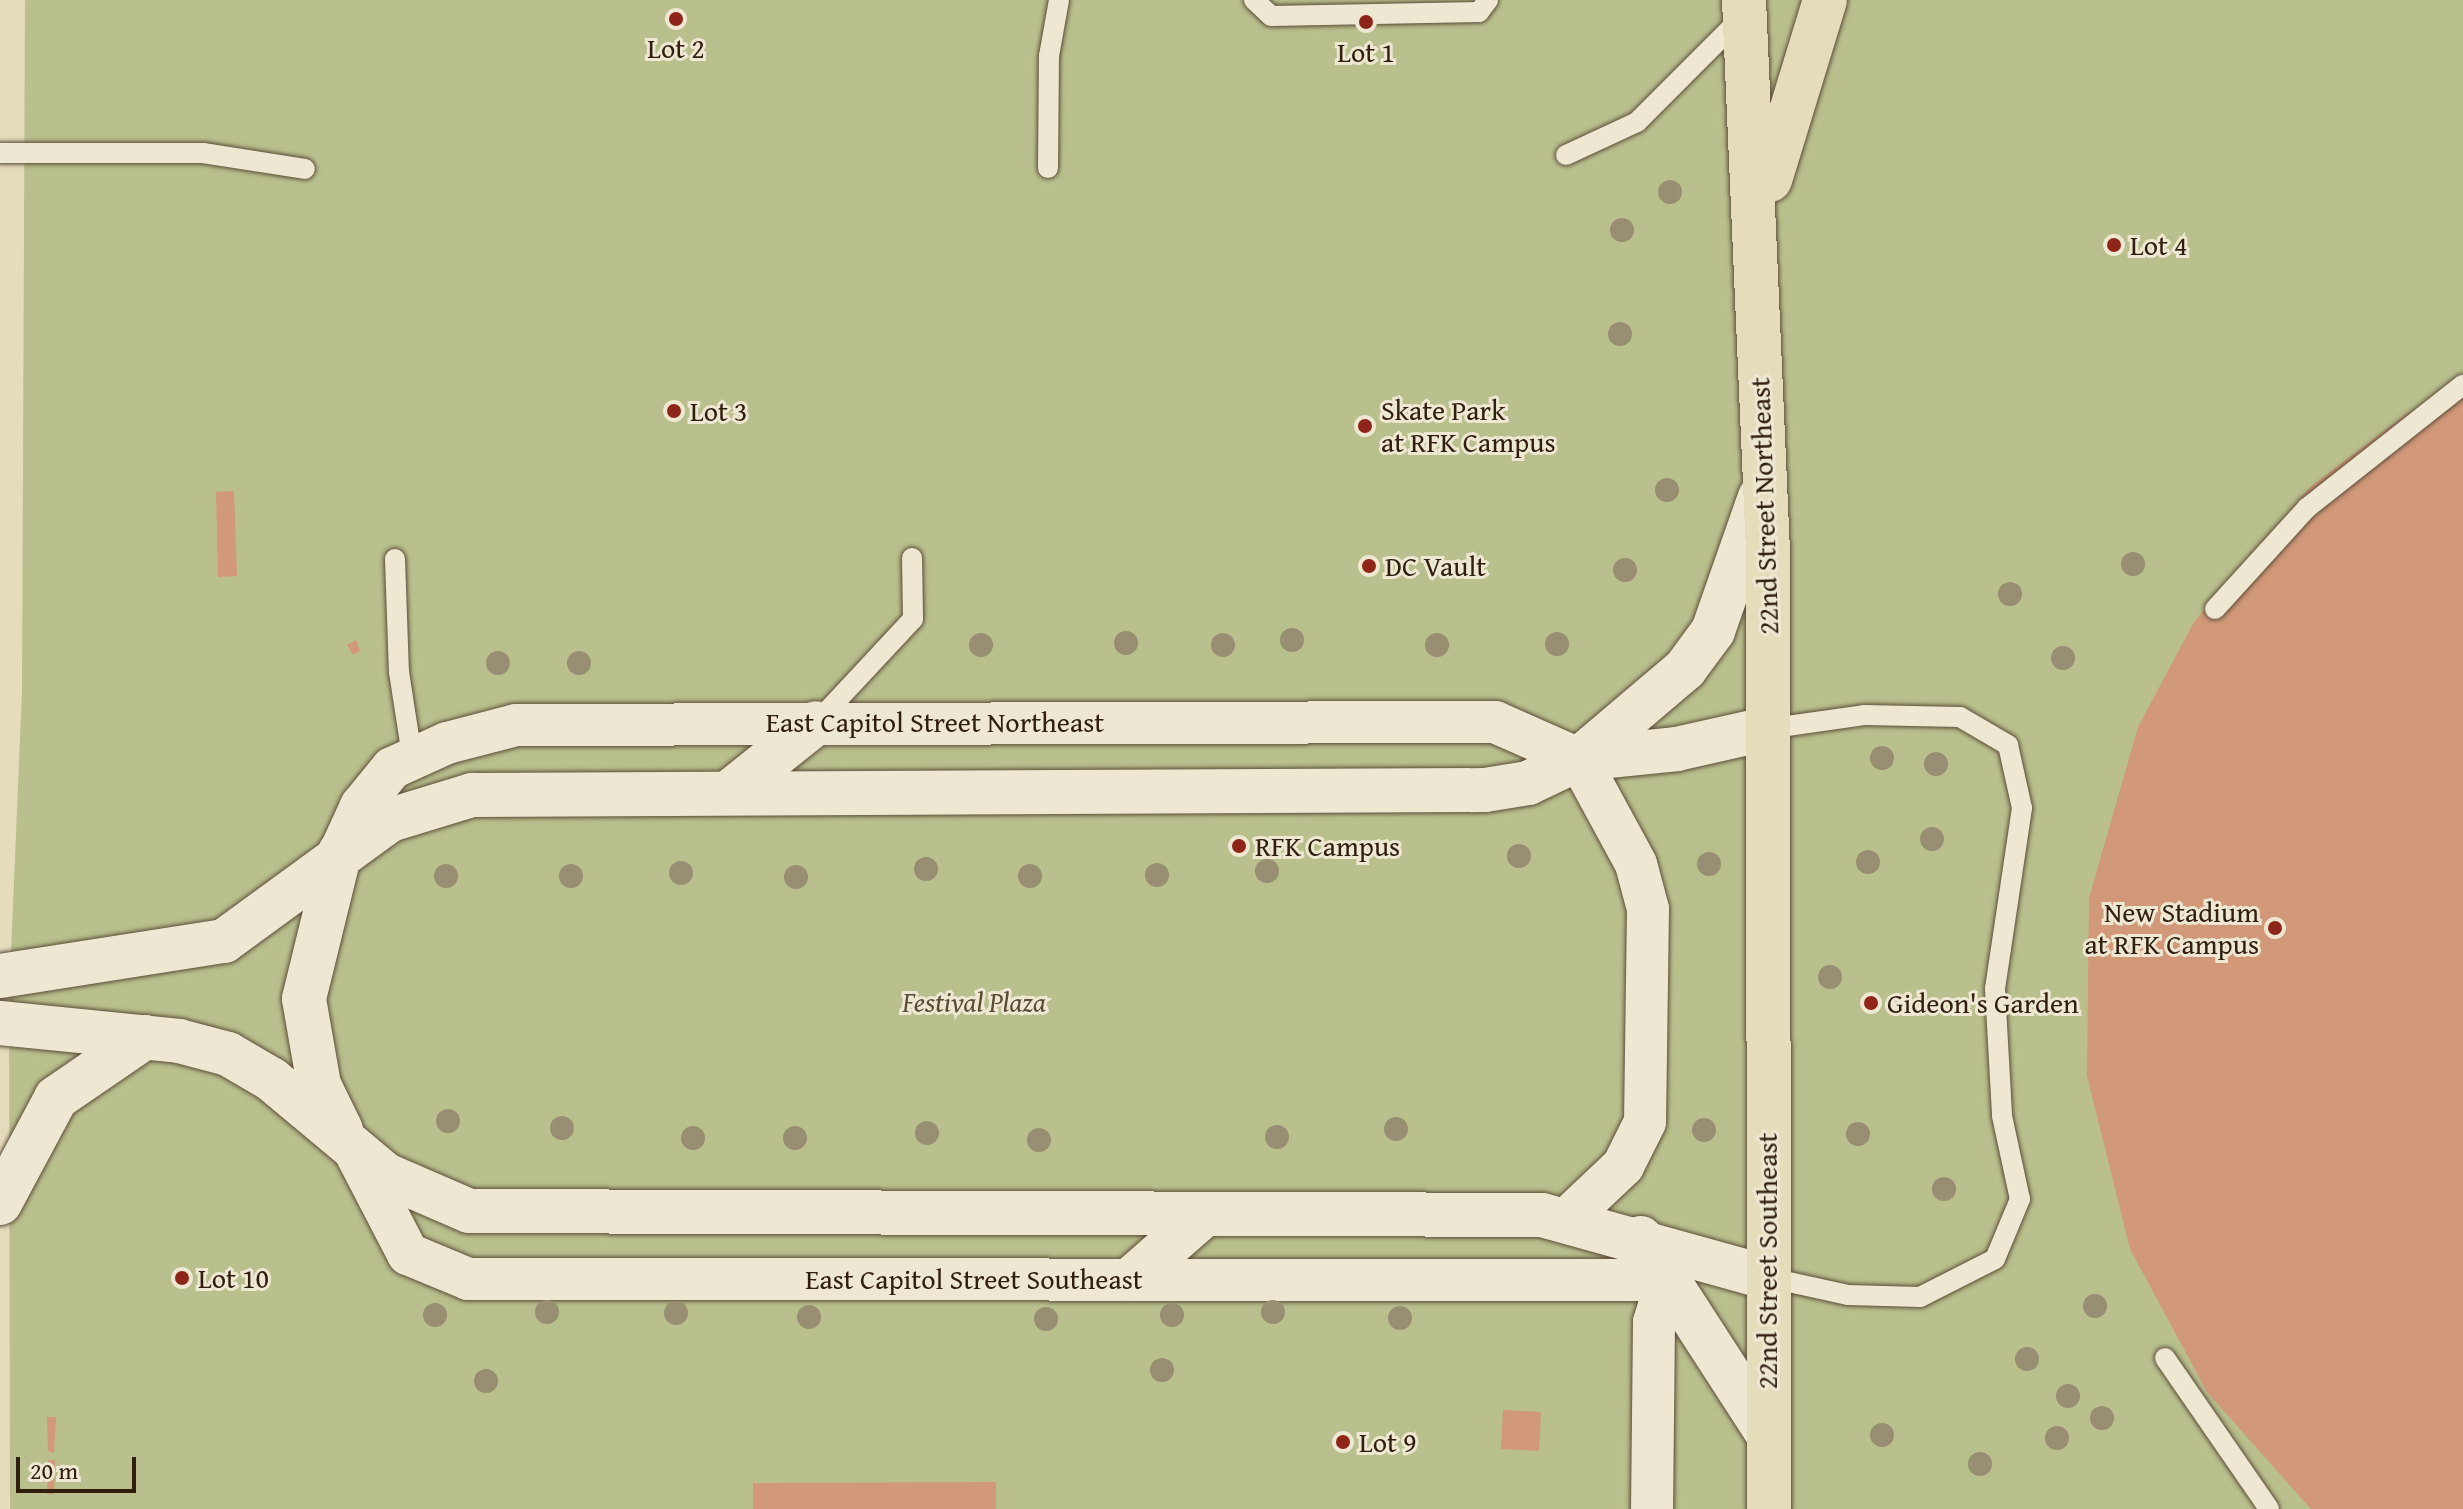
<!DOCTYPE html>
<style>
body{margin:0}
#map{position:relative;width:2463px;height:1509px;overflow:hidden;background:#e5dcbc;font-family:"Gentium Book Plus",serif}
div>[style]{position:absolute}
.green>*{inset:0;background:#b9bf8d}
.building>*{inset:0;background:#d19879}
.roads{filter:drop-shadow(0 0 2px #5d4e3a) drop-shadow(0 0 2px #5d4e3a)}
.service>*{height:20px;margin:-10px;padding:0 10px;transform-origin:10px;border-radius:10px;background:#eee8d3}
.minor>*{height:42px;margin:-21px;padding:0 21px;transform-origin:21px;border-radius:21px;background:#eee8d3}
.secondary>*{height:44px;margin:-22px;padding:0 22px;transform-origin:22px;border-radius:22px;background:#eee8d3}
.primary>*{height:44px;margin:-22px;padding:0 22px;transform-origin:22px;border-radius:22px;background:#e5dcbc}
.trees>*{width:24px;height:24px;margin:-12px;border-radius:50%;background:#988e72}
.dots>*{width:22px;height:22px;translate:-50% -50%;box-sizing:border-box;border:4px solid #eee8d3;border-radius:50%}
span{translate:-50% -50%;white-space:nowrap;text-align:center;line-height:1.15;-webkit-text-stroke:6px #eee8d3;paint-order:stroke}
.poi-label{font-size:28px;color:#301e0f}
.left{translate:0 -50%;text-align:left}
.right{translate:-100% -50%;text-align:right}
.street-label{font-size:28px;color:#301e0f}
.park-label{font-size:28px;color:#594e35;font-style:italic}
.scale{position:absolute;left:16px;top:1457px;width:120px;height:36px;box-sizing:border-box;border:4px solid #301e0f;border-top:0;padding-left:10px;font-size:24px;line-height:28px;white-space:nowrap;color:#301e0f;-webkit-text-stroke:6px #eee8d3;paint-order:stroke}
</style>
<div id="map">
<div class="green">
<i style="clip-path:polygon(25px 0,2463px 0,2463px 1509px,10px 1509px,9px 1000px,22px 691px)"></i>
</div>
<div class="building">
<i style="clip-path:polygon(2463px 383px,2463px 1509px,2311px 1509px,2207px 1392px,2130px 1249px,2087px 1076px,2089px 898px,2138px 727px,2194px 622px,2310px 487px,2405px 415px)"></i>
<i style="clip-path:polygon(234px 491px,237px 576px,218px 577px,216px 492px)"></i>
<i style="clip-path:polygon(356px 640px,360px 651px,353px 655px,347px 645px)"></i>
<i style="clip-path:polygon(1503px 1410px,1541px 1412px,1539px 1451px,1501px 1449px)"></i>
<i style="clip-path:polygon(47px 1417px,56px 1417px,54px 1453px,48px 1451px)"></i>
<i style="clip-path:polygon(48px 1460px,55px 1460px,54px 1494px,47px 1494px)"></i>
<i style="clip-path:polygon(996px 1482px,996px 1509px,753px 1509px,753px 1483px)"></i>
</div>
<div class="roads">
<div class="service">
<i style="left:1254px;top:0;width:23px;rotate:43deg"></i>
<i style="left:1271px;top:16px;width:208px;rotate:-1.1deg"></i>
<i style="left:1479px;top:12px;width:15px;rotate:-53deg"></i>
<i style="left:0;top:153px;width:203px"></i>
<i style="left:203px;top:153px;width:103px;rotate:8.9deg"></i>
<i style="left:1566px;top:155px;width:78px;rotate:-24.9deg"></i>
<i style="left:1637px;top:122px;width:148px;rotate:-45deg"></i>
<i style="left:1048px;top:168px;width:112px;rotate:-89.5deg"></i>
<i style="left:1049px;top:56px;width:57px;rotate:-79.9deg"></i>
<i style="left:395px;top:559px;width:113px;rotate:88deg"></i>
<i style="left:399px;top:672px;width:85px;rotate:81.2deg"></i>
<i style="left:2215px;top:609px;width:137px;rotate:-47.7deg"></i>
<i style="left:2307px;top:508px;width:199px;rotate:-38.3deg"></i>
<i style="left:816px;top:723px;width:142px;rotate:-47deg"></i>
<i style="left:913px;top:619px;width:61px;rotate:-90.9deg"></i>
<i style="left:1766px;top:729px;width:99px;rotate:-8.1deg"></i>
<i style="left:1864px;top:715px;width:96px;rotate:1.2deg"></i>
<i style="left:1960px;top:717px;width:56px;rotate:30.3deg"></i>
<i style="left:2008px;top:745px;width:65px;rotate:77.5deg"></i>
<i style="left:2022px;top:808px;width:183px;rotate:98.5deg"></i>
<i style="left:1995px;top:989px;width:127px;rotate:86.8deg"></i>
<i style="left:2002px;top:1116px;width:85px;rotate:77.8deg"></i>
<i style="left:2020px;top:1199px;width:65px;rotate:112.6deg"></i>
<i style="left:1995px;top:1259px;width:84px;rotate:153.1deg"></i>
<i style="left:1920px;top:1297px;width:72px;rotate:-178.4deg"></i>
<i style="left:1848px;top:1295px;width:84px;rotate:-167.6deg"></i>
<i style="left:2165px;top:1358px;width:183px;rotate:55.4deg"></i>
</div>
<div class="minor">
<i style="left:340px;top:852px;width:51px;rotate:-65.5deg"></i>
<i style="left:361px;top:806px;width:49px;rotate:-50.8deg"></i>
<i style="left:392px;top:768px;width:60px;rotate:-24.4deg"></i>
<i style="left:447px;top:743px;width:71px;rotate:-14.6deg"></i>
<i style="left:516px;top:725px;width:979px;rotate:-0.18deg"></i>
<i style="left:1495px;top:722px;width:92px;rotate:23.8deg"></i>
<i style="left:1579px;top:759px;width:119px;rotate:61.5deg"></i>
<i style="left:1636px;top:864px;width:47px;rotate:75.1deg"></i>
<i style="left:1648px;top:909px;width:213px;rotate:90.8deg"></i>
<i style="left:1645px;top:1122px;width:49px;rotate:116.6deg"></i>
<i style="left:1623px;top:1166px;width:77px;rotate:136.6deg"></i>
<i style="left:352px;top:1146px;width:122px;rotate:62.6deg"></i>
<i style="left:408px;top:1254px;width:65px;rotate:22.6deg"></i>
<i style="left:468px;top:1279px;width:1199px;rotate:0.05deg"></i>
<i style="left:1667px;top:1280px;width:44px;rotate:107.2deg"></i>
<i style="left:1654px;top:1322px;width:187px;rotate:90.6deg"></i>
</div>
<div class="secondary">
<i style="left:1579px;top:759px;width:99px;rotate:-5.8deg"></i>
<i style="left:1677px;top:749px;width:91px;rotate:-12.7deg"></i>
<i style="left:732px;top:790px;width:107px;rotate:-38.6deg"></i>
<i style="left:340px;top:852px;width:151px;rotate:103.8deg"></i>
<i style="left:304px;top:999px;width:87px;rotate:80.1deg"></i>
<i style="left:319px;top:1085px;width:50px;rotate:63.9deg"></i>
<i style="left:0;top:976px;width:227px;rotate:-8.9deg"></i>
<i style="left:224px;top:941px;width:205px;rotate:-36.1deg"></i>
<i style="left:390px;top:820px;width:86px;rotate:-17deg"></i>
<i style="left:472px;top:795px;width:1013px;rotate:-0.28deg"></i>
<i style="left:1485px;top:790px;width:44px;rotate:-9.2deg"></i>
<i style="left:1528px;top:783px;width:56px;rotate:-25.2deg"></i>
<i style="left:1579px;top:759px;width:139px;rotate:-40.3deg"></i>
<i style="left:1685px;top:669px;width:47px;rotate:-53.6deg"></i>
<i style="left:1713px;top:631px;width:142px;rotate:-70.7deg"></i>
<i style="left:0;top:1023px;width:180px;rotate:5.7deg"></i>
<i style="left:179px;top:1041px;width:51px;rotate:14.9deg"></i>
<i style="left:228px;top:1054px;width:50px;rotate:30.2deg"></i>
<i style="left:271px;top:1079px;width:150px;rotate:39.9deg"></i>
<i style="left:386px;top:1175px;width:90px;rotate:23.4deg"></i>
<i style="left:469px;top:1211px;width:1073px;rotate:0.21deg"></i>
<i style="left:1542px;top:1215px;width:232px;rotate:15.5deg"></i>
<i style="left:0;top:1203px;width:119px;rotate:-61.9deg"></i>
<i style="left:56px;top:1098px;width:108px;rotate:-34.4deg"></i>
<i style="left:1641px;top:1238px;width:234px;rotate:57.1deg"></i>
<i style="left:1132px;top:1278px;width:96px;rotate:-41.2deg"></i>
</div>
<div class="primary">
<i style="left:1744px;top:0;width:553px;rotate:87.51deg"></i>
<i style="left:1768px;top:552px;width:957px;rotate:89.94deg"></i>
<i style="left:1770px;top:180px;width:188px;rotate:-73deg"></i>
</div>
</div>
<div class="trees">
<i style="left:1670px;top:192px"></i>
<i style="left:1622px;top:230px"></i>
<i style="left:1620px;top:334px"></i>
<i style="left:1667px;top:490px"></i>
<i style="left:2133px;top:564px"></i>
<i style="left:1625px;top:570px"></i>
<i style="left:2010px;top:594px"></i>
<i style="left:1292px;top:640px"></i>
<i style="left:1126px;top:643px"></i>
<i style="left:1557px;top:644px"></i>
<i style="left:981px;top:645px"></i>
<i style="left:1223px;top:645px"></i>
<i style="left:1437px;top:645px"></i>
<i style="left:2063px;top:658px"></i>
<i style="left:498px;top:663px"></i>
<i style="left:579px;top:663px"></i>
<i style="left:1882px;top:758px"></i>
<i style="left:1936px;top:764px"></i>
<i style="left:1932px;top:839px"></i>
<i style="left:1519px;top:856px"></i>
<i style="left:1868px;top:862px"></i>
<i style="left:1709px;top:864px"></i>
<i style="left:926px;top:869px"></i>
<i style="left:1267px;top:871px"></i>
<i style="left:681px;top:873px"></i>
<i style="left:1157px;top:875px"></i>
<i style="left:446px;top:876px"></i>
<i style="left:571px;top:876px"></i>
<i style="left:1030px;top:876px"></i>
<i style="left:796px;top:877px"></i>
<i style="left:1830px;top:977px"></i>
<i style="left:448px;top:1121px"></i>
<i style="left:562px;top:1128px"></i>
<i style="left:1396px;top:1129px"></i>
<i style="left:1704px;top:1130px"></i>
<i style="left:927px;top:1133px"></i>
<i style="left:1858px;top:1134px"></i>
<i style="left:1277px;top:1137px"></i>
<i style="left:693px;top:1138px"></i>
<i style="left:795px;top:1138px"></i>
<i style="left:1039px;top:1140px"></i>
<i style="left:1944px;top:1189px"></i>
<i style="left:2095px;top:1306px"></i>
<i style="left:547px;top:1312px"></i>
<i style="left:1273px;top:1312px"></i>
<i style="left:676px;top:1313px"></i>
<i style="left:435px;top:1315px"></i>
<i style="left:1172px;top:1315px"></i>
<i style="left:809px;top:1317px"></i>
<i style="left:1400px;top:1318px"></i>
<i style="left:1046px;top:1319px"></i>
<i style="left:2027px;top:1359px"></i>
<i style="left:1162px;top:1370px"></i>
<i style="left:486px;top:1381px"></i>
<i style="left:2068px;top:1396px"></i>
<i style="left:2102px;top:1418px"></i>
<i style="left:1882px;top:1435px"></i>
<i style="left:2057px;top:1438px"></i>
<i style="left:1980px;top:1464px"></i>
</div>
<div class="dots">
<i style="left:676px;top:19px;background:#8f2418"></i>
<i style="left:1366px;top:22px;background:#8f2418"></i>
<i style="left:2114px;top:245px;background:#8f2418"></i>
<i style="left:674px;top:411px;background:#8f2418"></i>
<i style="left:1365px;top:426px;background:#8f2418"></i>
<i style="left:1369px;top:566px;background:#8f2418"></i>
<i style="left:1239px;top:846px;background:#8f2418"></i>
<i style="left:2275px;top:928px;background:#8f2418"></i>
<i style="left:1871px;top:1003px;background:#8f2418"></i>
<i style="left:182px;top:1278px;background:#8f2418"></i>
<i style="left:1343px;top:1442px;background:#8f2418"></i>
</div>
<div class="poi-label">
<span style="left:676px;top:48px">Lot 2</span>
<span style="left:1366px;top:52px">Lot 1</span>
<span class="left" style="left:2130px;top:245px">Lot 4</span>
<span class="left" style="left:1381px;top:426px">Skate Park<br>at RFK Campus</span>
<span class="left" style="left:690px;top:411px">Lot 3</span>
<span class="left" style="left:1385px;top:566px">DC Vault</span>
<span class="left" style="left:1255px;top:846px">RFK Campus</span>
<span class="right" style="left:2259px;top:928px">New Stadium<br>at RFK Campus</span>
<span class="left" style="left:1887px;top:1003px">Gideon's Garden</span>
<span class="left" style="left:198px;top:1278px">Lot 10</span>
<span class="left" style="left:1359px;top:1442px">Lot 9</span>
</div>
<div class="street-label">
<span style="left:1764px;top:506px;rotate:-92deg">22nd Street Northeast</span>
<span style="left:935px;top:722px">East Capitol Street Northeast</span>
<span style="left:1767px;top:1261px;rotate:-90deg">22nd Street Southeast</span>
<span style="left:974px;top:1279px">East Capitol Street Southeast</span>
</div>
<div class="park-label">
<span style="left:974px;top:1002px">Festival Plaza</span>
</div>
<div class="scale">20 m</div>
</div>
